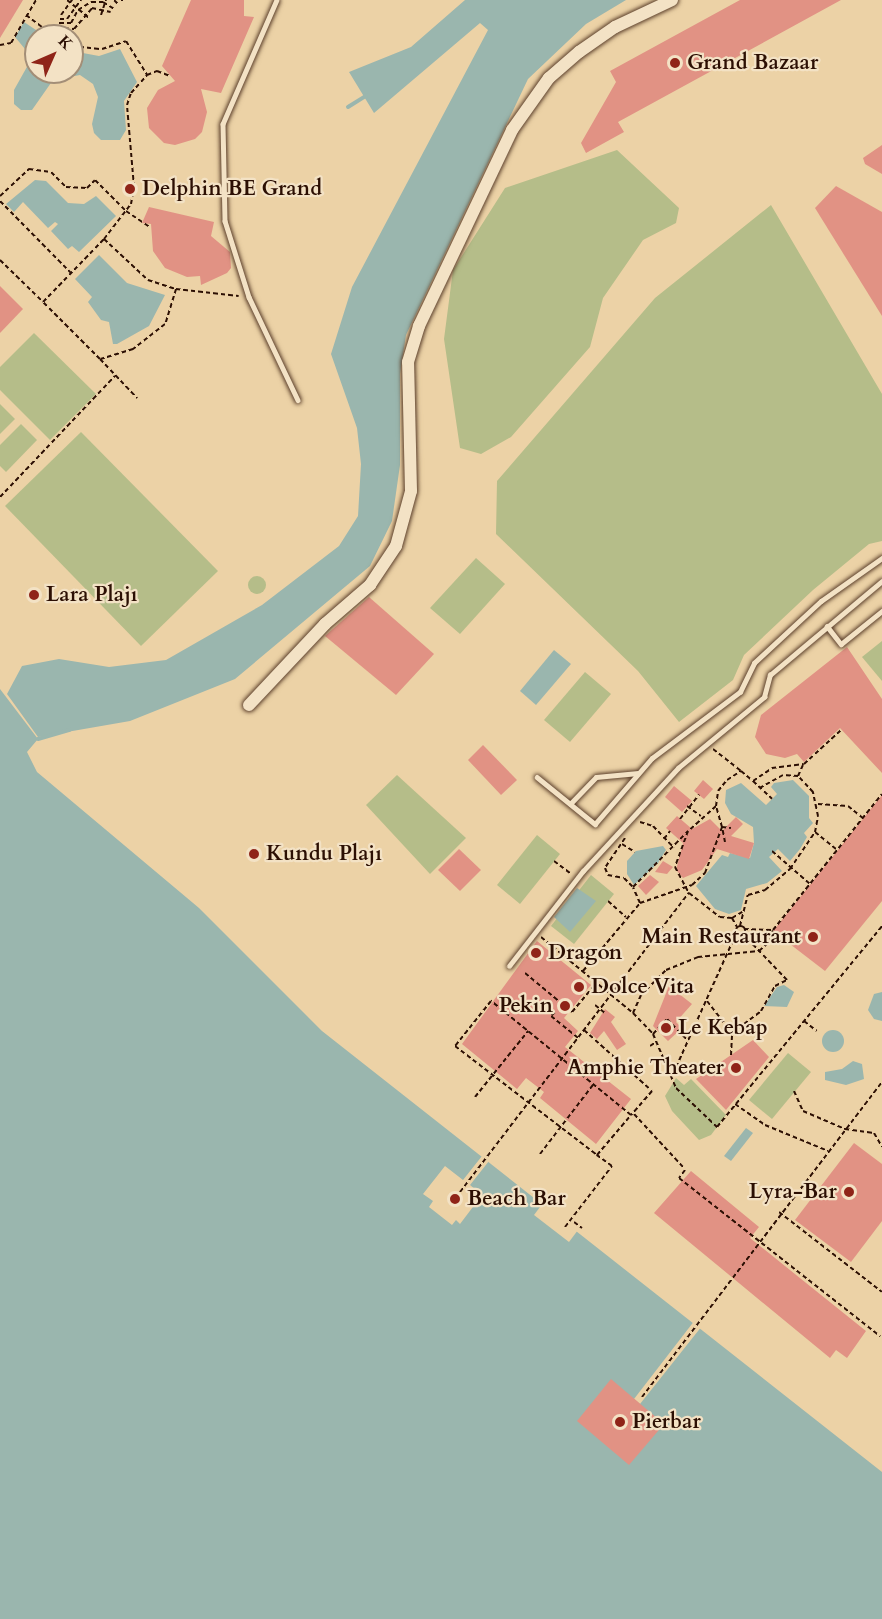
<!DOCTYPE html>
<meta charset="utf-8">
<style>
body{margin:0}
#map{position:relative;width:882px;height:1619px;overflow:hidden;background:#ecd2a6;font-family:Cardo,serif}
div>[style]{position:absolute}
.green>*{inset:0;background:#b5bd89}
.round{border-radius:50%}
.water>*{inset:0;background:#9ab6ae}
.pier>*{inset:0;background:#ecd2a6}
.stream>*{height:4px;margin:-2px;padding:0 2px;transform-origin:2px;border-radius:2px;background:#9ab6ae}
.building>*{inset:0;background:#e19284}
.path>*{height:2px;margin-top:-1px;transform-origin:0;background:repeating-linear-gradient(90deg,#2c0f03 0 4.5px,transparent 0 7.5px)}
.path>.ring{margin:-1px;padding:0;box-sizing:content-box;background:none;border:2px solid #2c0f03;border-radius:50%}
.roads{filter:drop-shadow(0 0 2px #5c402c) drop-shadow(0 0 2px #5c402c)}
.service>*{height:4.5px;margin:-2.25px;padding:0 2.25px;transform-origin:2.25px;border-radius:2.25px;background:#f3e2c5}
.tertiary>*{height:12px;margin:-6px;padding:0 6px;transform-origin:6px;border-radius:6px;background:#f3e2c5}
.dots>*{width:16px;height:16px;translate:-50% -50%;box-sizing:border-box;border:3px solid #f3e2c5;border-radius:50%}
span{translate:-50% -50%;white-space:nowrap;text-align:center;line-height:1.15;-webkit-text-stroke:4.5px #f3e2c5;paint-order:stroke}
.poi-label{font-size:21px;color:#2c0f03;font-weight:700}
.left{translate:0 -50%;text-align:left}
.right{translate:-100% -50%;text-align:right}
.north{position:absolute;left:24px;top:24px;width:60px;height:60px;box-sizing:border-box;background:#f3e2c5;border:2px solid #a38e77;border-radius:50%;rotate:45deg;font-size:16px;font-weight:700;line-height:24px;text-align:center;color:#2c0f03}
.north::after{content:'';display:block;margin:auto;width:21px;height:27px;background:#8f2418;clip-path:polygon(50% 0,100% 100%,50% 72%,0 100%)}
</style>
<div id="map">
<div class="green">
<i style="clip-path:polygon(617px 150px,679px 208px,676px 223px,643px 240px,603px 298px,590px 347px,511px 437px,481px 454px,460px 448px,444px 339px,453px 270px,505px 188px)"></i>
<i style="clip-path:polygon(771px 205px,882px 394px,882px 541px,869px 544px,813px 590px,744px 655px,733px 680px,679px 722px,638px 671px,496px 534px,497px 481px,655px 298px)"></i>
<i style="clip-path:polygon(34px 333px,96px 394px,50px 440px,0 390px,0 367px)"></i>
<i style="clip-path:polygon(0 404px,15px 419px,0 434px)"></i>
<i style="clip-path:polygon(21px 424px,37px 440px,6px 472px,0 466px,0 445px)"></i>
<i style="clip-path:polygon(81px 432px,218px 571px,141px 646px,5px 506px)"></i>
<i style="clip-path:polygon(476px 558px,505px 584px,460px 634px,430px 608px)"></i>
<i class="round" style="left:248px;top:576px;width:18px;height:18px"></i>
<i style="clip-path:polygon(882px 641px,882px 681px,862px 657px)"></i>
<i style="clip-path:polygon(585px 672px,611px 694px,570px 742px,544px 720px)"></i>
<i style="clip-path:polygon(397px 775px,466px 838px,430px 874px,366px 805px)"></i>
<i style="clip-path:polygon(537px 835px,560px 854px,520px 904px,497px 885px)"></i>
<i style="clip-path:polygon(591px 875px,614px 894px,574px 944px,551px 926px)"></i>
<i style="clip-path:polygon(788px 1053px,811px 1072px,772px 1119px,749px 1100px)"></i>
<i style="clip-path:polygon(676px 1078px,684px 1085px,691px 1079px,726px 1115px,711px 1135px,699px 1140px,672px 1111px,665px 1096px)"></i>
</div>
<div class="water">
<i style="clip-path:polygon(465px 0,626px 0,586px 24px,528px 79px,406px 335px,400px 374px,400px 465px,392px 521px,370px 566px,235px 679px,130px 721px,38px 737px,7px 694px,22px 666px,59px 659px,109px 667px,166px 660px,262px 605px,339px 546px,358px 516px,361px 464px,357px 428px,331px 354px,352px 287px,488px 30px,480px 23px,374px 113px,349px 72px,411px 47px)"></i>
<i style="clip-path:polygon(24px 22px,45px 36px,36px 36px,36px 72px,72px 72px,72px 51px,99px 56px,120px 49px,137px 82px,124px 101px,126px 130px,120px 140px,101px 140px,94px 133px,92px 124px,98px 97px,93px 84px,80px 75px,53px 80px,32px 110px,21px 110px,14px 104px,14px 90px,28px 65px,25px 49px,15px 37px)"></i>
<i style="clip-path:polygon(35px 180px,46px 181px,68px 203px,84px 204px,96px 196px,116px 216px,79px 252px,72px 246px,68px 249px,51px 231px,58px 224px,55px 222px,48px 228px,23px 202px,14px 212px,6px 204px)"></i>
<i style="clip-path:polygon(99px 255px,127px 283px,165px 295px,149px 326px,117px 344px,113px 344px,109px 322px,101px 320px,88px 302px,92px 297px,75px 279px)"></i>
<i style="clip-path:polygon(554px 650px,571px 664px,536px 705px,520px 691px)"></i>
<i style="clip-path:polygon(0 689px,38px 739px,27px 752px,37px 772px,199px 908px,322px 1031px,882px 1472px,882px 1619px,0 1619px)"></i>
<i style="clip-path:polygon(793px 780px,809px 796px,809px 818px,813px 823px,804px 833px,807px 837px,800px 849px,790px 861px,778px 849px,769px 857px,782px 871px,767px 883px,746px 889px,741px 910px,729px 914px,715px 909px,696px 886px,722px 855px,728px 857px,730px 853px,750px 858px,754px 843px,753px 827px,731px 814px,725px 803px,726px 790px,741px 783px,766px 805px,777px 794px,771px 787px,774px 783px)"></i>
<i style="clip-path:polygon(663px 846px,666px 850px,658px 863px,634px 885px,627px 874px,627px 861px,636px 851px)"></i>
<i style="clip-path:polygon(577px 888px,596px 901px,570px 932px,554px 917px)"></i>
<i style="clip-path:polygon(784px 985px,794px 992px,787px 1007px,764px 1006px,777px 987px)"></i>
<i style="clip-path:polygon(882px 992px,882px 1021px,874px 1019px,868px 1010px,874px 994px)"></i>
<i class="round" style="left:822px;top:1030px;width:22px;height:22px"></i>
<i style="clip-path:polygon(853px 1061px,862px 1064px,864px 1079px,846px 1085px,825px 1080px,825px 1072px,842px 1069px)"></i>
<i style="clip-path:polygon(746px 1128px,753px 1133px,731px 1161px,724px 1156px)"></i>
</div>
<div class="pier">
<i style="clip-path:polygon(482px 1156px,489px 1161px,470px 1185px,482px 1195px,460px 1224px,456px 1220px,452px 1225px,429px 1207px,433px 1201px,423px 1194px,445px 1166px,463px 1180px)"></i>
<i style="clip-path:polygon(543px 1203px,578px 1230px,569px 1242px,534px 1215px)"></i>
<i style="clip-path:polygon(695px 1320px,702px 1326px,640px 1404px,634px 1399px)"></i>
</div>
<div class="stream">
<i style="left:348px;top:107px;width:22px;rotate:-32deg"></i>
<i style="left:38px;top:739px;width:33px;rotate:-16deg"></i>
</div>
<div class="building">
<i style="clip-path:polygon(0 0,23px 0,0 38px)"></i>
<i style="clip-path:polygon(191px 0,244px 0,244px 16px,254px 17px,221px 93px,201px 89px,207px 112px,202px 132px,195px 139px,175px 145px,164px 143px,149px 128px,147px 108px,158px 90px,175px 81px,162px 66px)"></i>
<i style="clip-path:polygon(740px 0,841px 0,618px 122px,624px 132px,586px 153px,581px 143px,616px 82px,610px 71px)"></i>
<i style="clip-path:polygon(882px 145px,882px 174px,865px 164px,863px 158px)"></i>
<i style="clip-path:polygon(836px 186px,882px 212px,882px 316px,815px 208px)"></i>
<i style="clip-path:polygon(149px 207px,214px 222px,211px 236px,230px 252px,231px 268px,227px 273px,201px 285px,200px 276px,187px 277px,165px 268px,153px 251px,151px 224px,142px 223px)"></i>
<i style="clip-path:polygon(0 286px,23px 309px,0 333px)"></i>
<i style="clip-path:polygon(369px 597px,434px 654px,396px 695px,325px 636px)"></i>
<i style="clip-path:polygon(847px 647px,882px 699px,882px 773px,840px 728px,804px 762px,797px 754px,785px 758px,766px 754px,755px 737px,761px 715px)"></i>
<i style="clip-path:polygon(483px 745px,517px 780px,501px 795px,468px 760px)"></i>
<i style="clip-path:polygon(703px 780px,713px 789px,704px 799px,694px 791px)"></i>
<i style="clip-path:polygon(674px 786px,692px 801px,682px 812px,665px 797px)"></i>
<i style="clip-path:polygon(882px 795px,882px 901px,825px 971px,773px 931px)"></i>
<i style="clip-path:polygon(677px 816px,692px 829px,710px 819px,722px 831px,736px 817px,743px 824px,731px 836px,754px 843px,749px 859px,717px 849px,702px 870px,683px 878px,676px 870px,683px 843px,666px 828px)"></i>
<i style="clip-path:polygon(459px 849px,481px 870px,460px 891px,438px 870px)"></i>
<i style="clip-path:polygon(663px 861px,673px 867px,667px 874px,655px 872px)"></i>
<i style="clip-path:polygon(650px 875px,659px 882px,646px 895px,638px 886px)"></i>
<i style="clip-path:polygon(537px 941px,591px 985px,564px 1018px,578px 1031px,565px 1047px,631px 1099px,596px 1144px,540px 1098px,544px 1092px,526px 1078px,517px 1089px,462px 1044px)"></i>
<i style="clip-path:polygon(669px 986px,692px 1004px,676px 1022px,682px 1028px,668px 1041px,653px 1026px)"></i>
<i style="clip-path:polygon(605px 1009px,615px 1017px,611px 1022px,626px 1044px,617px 1050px,604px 1031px,597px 1039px,590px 1033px)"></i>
<i style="clip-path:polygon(753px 1040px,769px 1057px,726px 1110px,696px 1079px)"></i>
<i style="clip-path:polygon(854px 1143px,882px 1164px,882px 1221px,851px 1262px,795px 1220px)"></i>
<i style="clip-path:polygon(691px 1171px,759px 1227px,750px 1238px,866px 1331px,847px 1358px,836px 1350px,830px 1358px,654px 1213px)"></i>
<i style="clip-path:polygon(611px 1379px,664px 1424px,629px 1465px,577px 1421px)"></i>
</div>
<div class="path">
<i style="left:67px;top:0;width:28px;rotate:39deg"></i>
<i style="left:114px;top:0;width:7px;rotate:45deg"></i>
<i style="left:122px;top:0;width:1px;rotate:90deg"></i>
<i style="left:26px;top:15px;width:35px;rotate:37deg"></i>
<i style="left:61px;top:15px;width:19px;rotate:-54deg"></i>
<i style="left:101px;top:15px;width:16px;rotate:-72deg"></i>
<i style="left:60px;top:19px;width:7px"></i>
<i style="left:67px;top:19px;width:24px;rotate:-54deg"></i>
<i style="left:59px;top:23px;width:12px"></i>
<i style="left:71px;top:23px;width:15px;rotate:-62deg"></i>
<i style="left:78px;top:10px;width:15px;rotate:-32deg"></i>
<i style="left:91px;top:2px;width:12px"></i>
<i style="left:103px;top:2px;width:13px;rotate:32deg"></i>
<i style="left:57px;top:28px;width:17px;rotate:3deg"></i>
<i style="left:74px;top:29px;width:28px;rotate:-49deg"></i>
<i style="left:92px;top:8px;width:19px;rotate:12deg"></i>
<i style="left:0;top:45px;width:11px;rotate:-10deg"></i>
<i style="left:11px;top:43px;width:50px;rotate:-59.8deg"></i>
<i style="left:72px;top:46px;width:30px;rotate:6deg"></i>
<i style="left:102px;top:49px;width:25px;rotate:-18deg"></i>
<i style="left:126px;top:41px;width:40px;rotate:58deg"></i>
<i style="left:0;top:196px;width:40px;rotate:-43deg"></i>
<i style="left:29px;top:169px;width:22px;rotate:8deg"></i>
<i style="left:51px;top:172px;width:21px;rotate:45deg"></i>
<i style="left:66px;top:187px;width:21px;rotate:3deg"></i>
<i style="left:87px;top:188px;width:11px;rotate:-45deg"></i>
<i style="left:95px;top:180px;width:44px;rotate:45deg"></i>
<i style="left:126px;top:211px;width:29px;rotate:34deg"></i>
<i style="left:0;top:201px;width:101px;rotate:45.4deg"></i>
<i style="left:104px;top:239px;width:60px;rotate:43deg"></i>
<i style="left:148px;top:280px;width:29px;rotate:18deg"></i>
<i style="left:176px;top:289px;width:37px;rotate:107deg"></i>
<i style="left:165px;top:324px;width:41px;rotate:142deg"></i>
<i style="left:133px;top:349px;width:34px;rotate:163deg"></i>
<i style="left:100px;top:359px;width:81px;rotate:-135deg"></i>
<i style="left:43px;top:302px;width:88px;rotate:-45.9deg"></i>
<i style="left:104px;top:239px;width:44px;rotate:-52.4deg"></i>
<i style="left:131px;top:204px;width:17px;rotate:-80deg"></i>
<i style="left:134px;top:187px;width:82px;rotate:-94.9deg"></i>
<i style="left:127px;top:105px;width:13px;rotate:-72deg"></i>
<i style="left:131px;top:93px;width:24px;rotate:-48deg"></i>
<i style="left:147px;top:75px;width:11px;rotate:-22deg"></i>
<i style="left:157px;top:71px;width:14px;rotate:21deg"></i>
<i style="left:0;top:260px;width:60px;rotate:44.3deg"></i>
<i style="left:176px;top:289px;width:63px;rotate:6.3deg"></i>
<i style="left:100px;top:359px;width:54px;rotate:46.5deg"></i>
<i style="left:0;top:497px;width:167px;rotate:-46.5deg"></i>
<i style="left:713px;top:749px;width:36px;rotate:38deg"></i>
<i style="left:798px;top:776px;width:12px;rotate:-66deg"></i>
<i style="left:753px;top:781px;width:26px;rotate:43deg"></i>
<i style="left:818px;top:804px;width:30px;rotate:4deg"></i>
<i style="left:848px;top:806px;width:19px;rotate:39deg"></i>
<i style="left:687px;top:806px;width:17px;rotate:36deg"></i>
<i style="left:716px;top:806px;width:38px;rotate:138deg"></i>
<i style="left:688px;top:831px;width:38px;rotate:110deg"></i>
<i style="left:675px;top:867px;width:30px;rotate:62deg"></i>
<i style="left:689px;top:893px;width:39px;rotate:38deg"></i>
<i style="left:720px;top:917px;width:12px;rotate:5deg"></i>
<i style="left:732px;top:918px;width:10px;rotate:61deg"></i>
<i style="left:680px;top:819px;width:31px;rotate:-52deg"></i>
<i style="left:640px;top:822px;width:14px;rotate:17deg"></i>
<i style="left:653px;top:826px;width:30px;rotate:46deg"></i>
<i style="left:815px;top:832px;width:27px;rotate:39deg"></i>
<i style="left:625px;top:838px;width:36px;rotate:124deg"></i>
<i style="left:605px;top:868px;width:8px;rotate:67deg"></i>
<i style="left:608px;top:875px;width:16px;rotate:11deg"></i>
<i style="left:624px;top:878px;width:13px;rotate:45deg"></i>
<i style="left:664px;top:839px;width:10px;rotate:-53deg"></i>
<i style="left:725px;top:842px;width:15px;rotate:-101deg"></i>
<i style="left:722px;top:827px;width:9px;rotate:6deg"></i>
<i style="left:622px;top:844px;width:15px;rotate:32deg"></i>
<i style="left:772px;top:851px;width:50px;rotate:41deg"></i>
<i style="left:554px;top:861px;width:21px;rotate:37deg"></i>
<i style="left:608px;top:901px;width:24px;rotate:42deg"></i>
<i style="left:640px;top:903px;width:17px;rotate:-114deg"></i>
<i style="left:633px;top:887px;width:78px;rotate:-45.5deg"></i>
<i style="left:732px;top:918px;width:12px;rotate:-31deg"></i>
<i class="ring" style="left:735.5px;top:925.5px;width:7px;height:7px"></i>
<i style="left:740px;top:926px;width:32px;rotate:-76deg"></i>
<i style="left:748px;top:895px;width:18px;rotate:-16deg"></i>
<i style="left:765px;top:890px;width:33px;rotate:-40deg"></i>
<i style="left:790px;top:869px;width:45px;rotate:-56deg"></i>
<i style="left:815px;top:832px;width:16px;rotate:-79deg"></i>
<i style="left:818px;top:816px;width:25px;rotate:-102deg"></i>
<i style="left:813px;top:792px;width:22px;rotate:-133deg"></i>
<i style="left:798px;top:776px;width:15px;rotate:-176deg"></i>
<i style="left:783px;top:775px;width:26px;rotate:151deg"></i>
<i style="left:744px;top:929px;width:29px;rotate:2deg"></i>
<i style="left:773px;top:930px;width:174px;rotate:-51.3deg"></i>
<i style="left:541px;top:937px;width:119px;rotate:39.6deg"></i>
<i style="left:633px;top:1013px;width:29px;rotate:46deg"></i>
<i style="left:653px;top:1034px;width:59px;rotate:66.9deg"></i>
<i style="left:676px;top:1088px;width:57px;rotate:43.6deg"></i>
<i style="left:717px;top:1127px;width:260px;rotate:-50.6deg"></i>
<i style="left:583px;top:971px;width:89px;rotate:-50deg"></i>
<i style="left:640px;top:903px;width:55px;rotate:-19.1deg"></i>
<i style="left:692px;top:885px;width:18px;rotate:-43deg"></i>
<i style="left:705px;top:873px;width:49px;rotate:-69.7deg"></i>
<i style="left:722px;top:827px;width:22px;rotate:-106deg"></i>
<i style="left:716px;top:806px;width:15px;rotate:-82deg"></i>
<i style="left:718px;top:791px;width:14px;rotate:-51deg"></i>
<i style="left:727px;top:780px;width:17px;rotate:-33deg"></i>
<i style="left:741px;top:771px;width:16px;rotate:40deg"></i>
<i style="left:753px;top:781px;width:23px;rotate:-34deg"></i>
<i style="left:772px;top:768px;width:32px;rotate:-7deg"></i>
<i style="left:804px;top:764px;width:50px;rotate:-42.6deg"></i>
<i style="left:525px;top:973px;width:61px;rotate:39.7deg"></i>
<i style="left:572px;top:1012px;width:39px;rotate:-50deg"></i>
<i style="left:707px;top:1001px;width:41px;rotate:52deg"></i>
<i style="left:732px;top:1033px;width:36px;rotate:-37deg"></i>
<i style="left:761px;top:1011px;width:29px;rotate:-61deg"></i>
<i style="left:775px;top:986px;width:13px;rotate:-27deg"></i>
<i style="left:787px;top:980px;width:64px;rotate:-133.7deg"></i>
<i style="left:595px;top:1005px;width:14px;rotate:39deg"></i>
<i style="left:555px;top:1012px;width:6px;rotate:135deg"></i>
<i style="left:551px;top:1016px;width:35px;rotate:39deg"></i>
<i style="left:633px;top:1013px;width:20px;rotate:-66deg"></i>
<i style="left:641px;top:995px;width:35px;rotate:-45deg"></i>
<i style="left:666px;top:970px;width:35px;rotate:-22deg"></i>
<i style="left:698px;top:957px;width:61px;rotate:-5.6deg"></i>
<i style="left:759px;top:951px;width:15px;rotate:-42deg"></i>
<i style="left:770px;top:941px;width:11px;rotate:-75deg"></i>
<i style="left:804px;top:1021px;width:16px;rotate:38deg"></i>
<i style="left:584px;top:1030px;width:91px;rotate:41.9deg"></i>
<i style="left:652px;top:1091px;width:32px;rotate:131deg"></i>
<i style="left:653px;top:1034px;width:21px;rotate:-47deg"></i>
<i style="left:667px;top:1019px;width:30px;rotate:46deg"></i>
<i style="left:650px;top:1046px;width:7px;rotate:-34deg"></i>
<i style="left:731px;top:1055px;width:22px;rotate:-87deg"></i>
<i style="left:673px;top:1074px;width:154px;rotate:-65.8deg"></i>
<i style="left:794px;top:1091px;width:22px;rotate:66deg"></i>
<i style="left:803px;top:1111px;width:46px;rotate:23.2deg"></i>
<i style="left:845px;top:1129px;width:29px;rotate:8deg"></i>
<i style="left:874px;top:1133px;width:16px;rotate:60deg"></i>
<i style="left:475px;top:1097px;width:85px;rotate:-51.2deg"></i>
<i style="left:735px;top:1104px;width:37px;rotate:35deg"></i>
<i style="left:765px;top:1125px;width:68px;rotate:22.4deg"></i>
<i style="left:634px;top:1114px;width:72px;rotate:47.2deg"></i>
<i style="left:540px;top:1154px;width:87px;rotate:-52.5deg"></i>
<i style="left:685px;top:1170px;width:10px;rotate:127deg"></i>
<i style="left:679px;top:1178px;width:256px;rotate:38.2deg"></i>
<i style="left:460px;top:1192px;width:377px;rotate:-52.6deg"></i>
<i style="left:779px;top:1212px;width:130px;rotate:37.8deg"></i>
<i style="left:574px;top:1222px;width:10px;rotate:37deg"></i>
<i style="left:565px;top:1227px;width:77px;rotate:-52.4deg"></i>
<i style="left:612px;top:1166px;width:19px;rotate:-144deg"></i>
<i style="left:597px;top:1155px;width:52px;rotate:-49.6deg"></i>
<i style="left:631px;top:1115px;width:181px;rotate:-140.8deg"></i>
<i style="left:491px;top:1001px;width:58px;rotate:128.7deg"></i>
<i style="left:455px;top:1046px;width:179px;rotate:37.5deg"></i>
<i style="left:642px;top:1397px;width:396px;rotate:-52.7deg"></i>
</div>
<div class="roads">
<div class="service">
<i style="left:277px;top:0;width:135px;rotate:113.5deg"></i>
<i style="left:223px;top:124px;width:97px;rotate:88.8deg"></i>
<i style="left:225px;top:221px;width:80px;rotate:72.5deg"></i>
<i style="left:249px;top:297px;width:114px;rotate:64.6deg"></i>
<i style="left:827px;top:626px;width:23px;rotate:52deg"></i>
<i style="left:841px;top:644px;width:53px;rotate:-38.8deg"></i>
<i style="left:537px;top:777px;width:75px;rotate:39deg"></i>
<i style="left:595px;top:824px;width:87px;rotate:-49.2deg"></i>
<i style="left:652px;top:758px;width:110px;rotate:-36.9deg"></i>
<i style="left:740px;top:692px;width:32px;rotate:-64deg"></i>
<i style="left:754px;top:663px;width:91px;rotate:-42.8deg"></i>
<i style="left:821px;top:601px;width:75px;rotate:-35.2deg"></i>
<i style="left:570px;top:804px;width:37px;rotate:-46deg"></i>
<i style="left:596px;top:777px;width:42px;rotate:-5.4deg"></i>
<i style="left:509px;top:966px;width:120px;rotate:-52.1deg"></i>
<i style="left:583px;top:871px;width:140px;rotate:-47.3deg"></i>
<i style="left:678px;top:768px;width:112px;rotate:-39.5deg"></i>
<i style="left:764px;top:697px;width:23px;rotate:-75deg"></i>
<i style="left:770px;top:675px;width:146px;rotate:-40deg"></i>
</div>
<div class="tertiary">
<i style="left:249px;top:705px;width:111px;rotate:-46.8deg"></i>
<i style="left:325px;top:624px;width:60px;rotate:-40.9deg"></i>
<i style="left:370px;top:585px;width:47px;rotate:-56.3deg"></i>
<i style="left:396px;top:546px;width:57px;rotate:-74.7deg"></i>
<i style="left:411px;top:491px;width:129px;rotate:-91.3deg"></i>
<i style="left:408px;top:362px;width:38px;rotate:-73deg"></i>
<i style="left:419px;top:326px;width:217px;rotate:-64.6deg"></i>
<i style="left:512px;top:130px;width:64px;rotate:-54.6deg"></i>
<i style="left:549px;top:78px;width:40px;rotate:-41deg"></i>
<i style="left:579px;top:52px;width:44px;rotate:-34.8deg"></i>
<i style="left:615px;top:27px;width:63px;rotate:-25.3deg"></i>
</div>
</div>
<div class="dots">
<i style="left:675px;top:63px;background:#8f2418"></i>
<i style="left:130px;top:189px;background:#8f2418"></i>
<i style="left:34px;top:595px;background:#8f2418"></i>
<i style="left:254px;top:854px;background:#8f2418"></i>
<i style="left:813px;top:937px;background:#8f2418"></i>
<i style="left:536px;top:953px;background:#8f2418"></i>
<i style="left:579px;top:987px;background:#8f2418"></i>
<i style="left:565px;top:1006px;background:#8f2418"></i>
<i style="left:666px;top:1028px;background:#8f2418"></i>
<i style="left:736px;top:1068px;background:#8f2418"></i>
<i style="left:849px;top:1192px;background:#8f2418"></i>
<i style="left:455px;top:1199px;background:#8f2418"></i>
<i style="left:620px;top:1422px;background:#8f2418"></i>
</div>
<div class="poi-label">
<span class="left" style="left:687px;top:63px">Grand Bazaar</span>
<span class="left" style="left:142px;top:189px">Delphin BE Grand</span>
<span class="left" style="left:46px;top:595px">Lara Plajı</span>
<span class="left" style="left:266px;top:854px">Kundu Plajı</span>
<span class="right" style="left:801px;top:937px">Main Restaurant</span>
<span class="left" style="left:548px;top:953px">Dragon</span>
<span class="left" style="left:591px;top:987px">Dolce Vita</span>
<span class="right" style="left:553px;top:1006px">Pekin</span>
<span class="left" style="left:678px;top:1028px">Le Kebap</span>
<span class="right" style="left:724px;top:1068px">Amphie Theater</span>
<span class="right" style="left:837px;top:1192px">Lyra-Bar</span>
<span class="left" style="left:467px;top:1199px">Beach Bar</span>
<span class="left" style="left:632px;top:1422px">Pierbar</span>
</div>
<div class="north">K</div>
</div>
